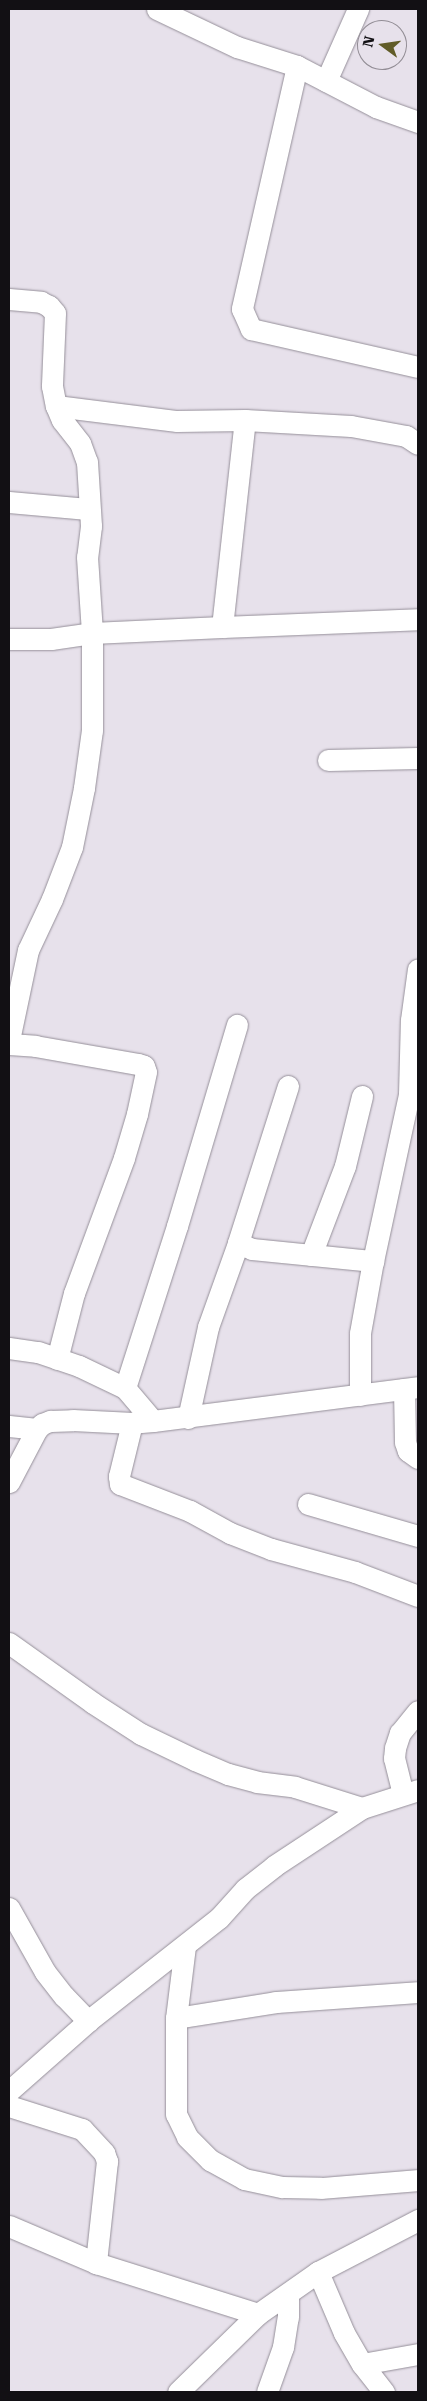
<!DOCTYPE html>
<style>
body{margin:0}
#map{position:relative;width:427px;height:2401px;overflow:hidden;background:#e7e1eb;font-family:"Roboto Serif",serif}
div>[style]{position:absolute}
.roads{filter:drop-shadow(0 0 1px #958f99) drop-shadow(0 0 1px #958f99)}
.minor>*{height:21px;margin:-10.5px;padding:0 10.5px;transform-origin:10.5px;border-radius:10.5px;background:#fff}
span{translate:-50% -50%;white-space:nowrap;text-align:center;line-height:1.15;-webkit-text-stroke:5px #e7e1eb;paint-order:stroke}
.frame{position:absolute;inset:0;border:10px solid #121014;pointer-events:none}
.north{position:absolute;left:357px;top:20px;width:50px;height:50px;box-sizing:border-box;background:#e7e1eb;border:1px solid #928d95;border-radius:50%;rotate:284deg;font-size:14px;font-weight:700;line-height:20px;text-align:center;color:#121014}
.north::after{content:'';display:block;margin:auto;width:18px;height:22px;background:#615c28;clip-path:polygon(50% 0,100% 100%,50% 72%,0 100%)}
</style>
<div id="map">
<div class="roads">
<div class="minor">
<i style="left:157px;top:9px;width:89px;rotate:25.4deg"></i>
<i style="left:237px;top:47px;width:63px;rotate:17.6deg"></i>
<i style="left:297px;top:66px;width:89px;rotate:27.4deg"></i>
<i style="left:376px;top:107px;width:45px;rotate:19.7deg"></i>
<i style="left:297px;top:66px;width:249px;rotate:102.8deg"></i>
<i style="left:242px;top:309px;width:22px;rotate:66deg"></i>
<i style="left:251px;top:329px;width:171px;rotate:12.8deg"></i>
<i style="left:326px;top:81px;width:79px;rotate:-66deg"></i>
<i style="left:9px;top:299px;width:32px;rotate:5deg"></i>
<i style="left:41px;top:302px;width:9px;rotate:27deg"></i>
<i style="left:49px;top:306px;width:9px;rotate:49deg"></i>
<i style="left:55px;top:313px;width:73px;rotate:92.4deg"></i>
<i style="left:52px;top:386px;width:20px;rotate:79deg"></i>
<i style="left:56px;top:406px;width:15px;rotate:67deg"></i>
<i style="left:62px;top:420px;width:29px;rotate:52deg"></i>
<i style="left:80px;top:443px;width:20px;rotate:70deg"></i>
<i style="left:87px;top:462px;width:64px;rotate:86.4deg"></i>
<i style="left:91px;top:526px;width:31px;rotate:97deg"></i>
<i style="left:87px;top:557px;width:76px;rotate:86.2deg"></i>
<i style="left:92px;top:633px;width:97px;rotate:90deg"></i>
<i style="left:92px;top:730px;width:59px;rotate:97.9deg"></i>
<i style="left:84px;top:788px;width:60px;rotate:101.5deg"></i>
<i style="left:72px;top:847px;width:56px;rotate:111deg"></i>
<i style="left:52px;top:899px;width:56px;rotate:115.2deg"></i>
<i style="left:28px;top:950px;width:92px;rotate:101.9deg"></i>
<i style="left:56px;top:406px;width:122px;rotate:7.1deg"></i>
<i style="left:177px;top:421px;width:68px;rotate:-0.8deg"></i>
<i style="left:245px;top:420px;width:106px;rotate:3.2deg"></i>
<i style="left:351px;top:426px;width:56px;rotate:10.3deg"></i>
<i style="left:406px;top:436px;width:14px;rotate:34deg"></i>
<i style="left:9px;top:502px;width:79px;rotate:5.1deg"></i>
<i style="left:222px;top:627px;width:208px;rotate:-83.7deg"></i>
<i style="left:9px;top:639px;width:42px"></i>
<i style="left:51px;top:639px;width:41px;rotate:-8.3deg"></i>
<i style="left:92px;top:633px;width:130px;rotate:-2.6deg"></i>
<i style="left:222px;top:627px;width:196px;rotate:-2.3deg"></i>
<i style="left:328px;top:760px;width:90px;rotate:-1.3deg"></i>
<i style="left:9px;top:1044px;width:26px;rotate:4deg"></i>
<i style="left:35px;top:1046px;width:105px;rotate:9.9deg"></i>
<i style="left:138px;top:1064px;width:6px;rotate:18deg"></i>
<i style="left:144px;top:1066px;width:6px;rotate:72deg"></i>
<i style="left:146px;top:1072px;width:43px;rotate:102.1deg"></i>
<i style="left:137px;top:1114px;width:46px;rotate:106.5deg"></i>
<i style="left:124px;top:1158px;width:144px;rotate:110.3deg"></i>
<i style="left:74px;top:1293px;width:68px;rotate:104.4deg"></i>
<i style="left:288px;top:1086px;width:165px;rotate:107.7deg"></i>
<i style="left:238px;top:1243px;width:15px;rotate:23deg"></i>
<i style="left:252px;top:1249px;width:122px;rotate:5.7deg"></i>
<i style="left:311px;top:1255px;width:95px;rotate:-69.1deg"></i>
<i style="left:345px;top:1166px;width:72px;rotate:-76.3deg"></i>
<i style="left:9px;top:1348px;width:29px;rotate:8deg"></i>
<i style="left:38px;top:1352px;width:43px;rotate:18.9deg"></i>
<i style="left:79px;top:1366px;width:51px;rotate:25.6deg"></i>
<i style="left:125px;top:1388px;width:43px;rotate:49.7deg"></i>
<i style="left:153px;top:1421px;width:267px;rotate:-7.3deg"></i>
<i style="left:125px;top:1388px;width:170px;rotate:-72.2deg"></i>
<i style="left:177px;top:1226px;width:210px;rotate:-73.4deg"></i>
<i style="left:404px;top:1389px;width:53px;rotate:88.9deg"></i>
<i style="left:405px;top:1442px;width:9px;rotate:72deg"></i>
<i style="left:408px;top:1451px;width:12px;rotate:35deg"></i>
<i style="left:360px;top:1395px;width:62px;rotate:-90deg"></i>
<i style="left:360px;top:1333px;width:73px;rotate:-79.8deg"></i>
<i style="left:373px;top:1261px;width:171px;rotate:-77.8deg"></i>
<i style="left:409px;top:1094px;width:74px;rotate:-88.5deg"></i>
<i style="left:411px;top:1020px;width:51px;rotate:-82.2deg"></i>
<i style="left:188px;top:1418px;width:93px;rotate:-77.6deg"></i>
<i style="left:208px;top:1327px;width:89px;rotate:-70.3deg"></i>
<i style="left:153px;top:1421px;width:21px;rotate:175deg"></i>
<i style="left:132px;top:1423px;width:55px;rotate:103.8deg"></i>
<i style="left:119px;top:1476px;width:8px;rotate:83deg"></i>
<i style="left:120px;top:1484px;width:75px;rotate:21.1deg"></i>
<i style="left:190px;top:1511px;width:46px;rotate:28.8deg"></i>
<i style="left:230px;top:1533px;width:44px;rotate:21.3deg"></i>
<i style="left:271px;top:1549px;width:87px;rotate:15.3deg"></i>
<i style="left:355px;top:1572px;width:67px;rotate:20.9deg"></i>
<i style="left:9px;top:1426px;width:28px;rotate:6deg"></i>
<i style="left:9px;top:1482px;width:60px;rotate:-62.2deg"></i>
<i style="left:37px;top:1429px;width:7px;rotate:-45deg"></i>
<i style="left:42px;top:1424px;width:9px;rotate:-21deg"></i>
<i style="left:50px;top:1421px;width:23px;rotate:-2deg"></i>
<i style="left:73px;top:1420px;width:59px;rotate:2.9deg"></i>
<i style="left:308px;top:1504px;width:115px;rotate:16.2deg"></i>
<i style="left:9px;top:1643px;width:103px;rotate:35.5deg"></i>
<i style="left:93px;top:1703px;width:57px;rotate:32.9deg"></i>
<i style="left:141px;top:1734px;width:60px;rotate:25.7deg"></i>
<i style="left:195px;top:1760px;width:36px;rotate:23deg"></i>
<i style="left:228px;top:1774px;width:30px;rotate:15deg"></i>
<i style="left:257px;top:1782px;width:38px;rotate:7deg"></i>
<i style="left:295px;top:1787px;width:70px;rotate:17.4deg"></i>
<i style="left:403px;top:1794px;width:37px;rotate:-104deg"></i>
<i style="left:394px;top:1758px;width:10px;rotate:-84deg"></i>
<i style="left:395px;top:1748px;width:16px;rotate:-72deg"></i>
<i style="left:400px;top:1733px;width:28px;rotate:-51deg"></i>
<i style="left:9px;top:1908px;width:73px;rotate:60.6deg"></i>
<i style="left:45px;top:1972px;width:31px;rotate:52deg"></i>
<i style="left:64px;top:1996px;width:35px;rotate:46deg"></i>
<i style="left:185px;top:1946px;width:73px;rotate:97.1deg"></i>
<i style="left:176px;top:2018px;width:96px;rotate:90deg"></i>
<i style="left:176px;top:2114px;width:25px;rotate:64deg"></i>
<i style="left:187px;top:2137px;width:33px;rotate:45deg"></i>
<i style="left:210px;top:2160px;width:39px;rotate:29deg"></i>
<i style="left:244px;top:2179px;width:39px;rotate:12deg"></i>
<i style="left:282px;top:2187px;width:39px;rotate:1deg"></i>
<i style="left:321px;top:2188px;width:97px;rotate:-4.7deg"></i>
<i style="left:176px;top:2018px;width:101px;rotate:-9.1deg"></i>
<i style="left:276px;top:2002px;width:142px;rotate:-4deg"></i>
<i style="left:9px;top:2091px;width:106px;rotate:-41.5deg"></i>
<i style="left:88px;top:2021px;width:167px;rotate:-38.2deg"></i>
<i style="left:219px;top:1918px;width:39px;rotate:-48deg"></i>
<i style="left:245px;top:1889px;width:37px;rotate:-38deg"></i>
<i style="left:274px;top:1866px;width:105px;rotate:-33.4deg"></i>
<i style="left:362px;top:1808px;width:59px;rotate:-17.8deg"></i>
<i style="left:9px;top:2106px;width:77px;rotate:17.5deg"></i>
<i style="left:82px;top:2129px;width:33px;rotate:47deg"></i>
<i style="left:104px;top:2153px;width:9px;rotate:69deg"></i>
<i style="left:107px;top:2161px;width:103px;rotate:96.2deg"></i>
<i style="left:9px;top:2226px;width:95px;rotate:23deg"></i>
<i style="left:96px;top:2263px;width:170px;rotate:17.5deg"></i>
<i style="left:318px;top:2272px;width:66px;rotate:66.9deg"></i>
<i style="left:344px;top:2333px;width:36px;rotate:60deg"></i>
<i style="left:362px;top:2364px;width:36px;rotate:52deg"></i>
<i style="left:362px;top:2364px;width:57px;rotate:-10.1deg"></i>
<i style="left:178px;top:2392px;width:112px;rotate:-44.3deg"></i>
<i style="left:258px;top:2314px;width:73px;rotate:-35deg"></i>
<i style="left:318px;top:2272px;width:113px;rotate:-27.5deg"></i>
<i style="left:267px;top:2392px;width:48px;rotate:-70.4deg"></i>
<i style="left:283px;top:2347px;width:30px;rotate:-81deg"></i>
<i style="left:288px;top:2317px;width:23px;rotate:-90deg"></i>
</div>
</div>
<div class="frame"></div>
<div class="north">N</div>
</div>
